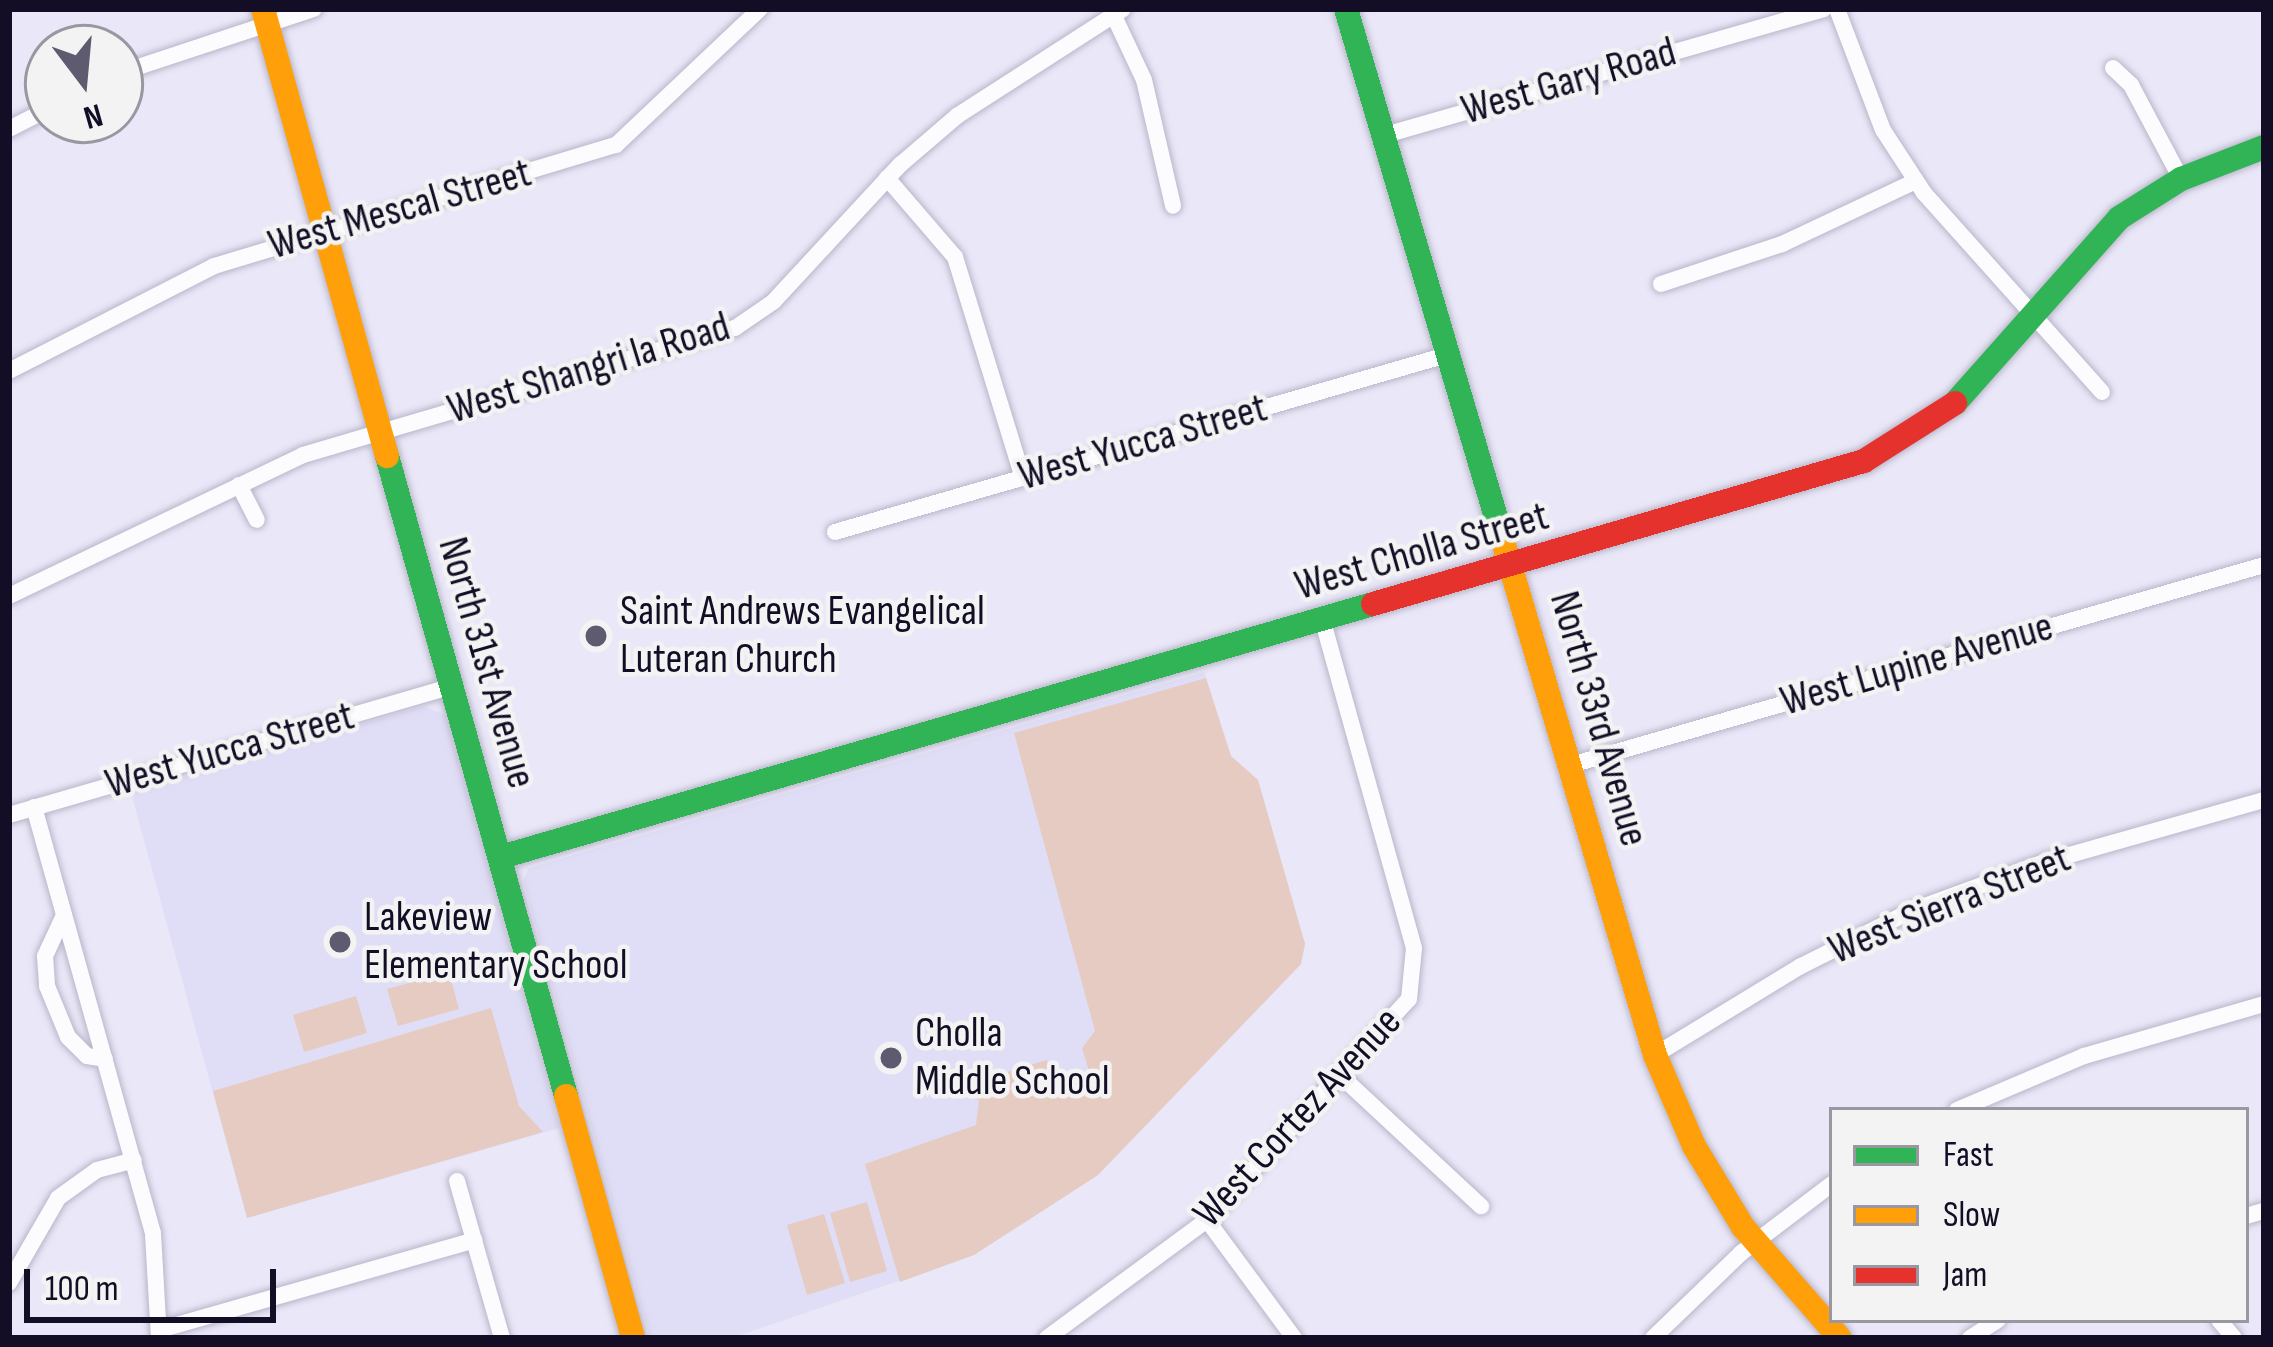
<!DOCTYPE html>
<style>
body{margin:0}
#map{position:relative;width:2273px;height:1347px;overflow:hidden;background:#eae8f8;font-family:"Sofia Sans Condensed",sans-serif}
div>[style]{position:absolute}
.built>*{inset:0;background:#e0ddf6}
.green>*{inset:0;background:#e6cbc3}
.roads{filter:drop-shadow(0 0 3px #b9b6ca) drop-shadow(0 0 3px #b9b6ca)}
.street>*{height:16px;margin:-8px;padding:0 8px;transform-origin:8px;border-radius:8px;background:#fcfcfe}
.fast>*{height:24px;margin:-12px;padding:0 12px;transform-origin:12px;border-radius:12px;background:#30b455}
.slow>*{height:24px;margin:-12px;padding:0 12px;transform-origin:12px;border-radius:12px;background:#ff9f0a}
.jam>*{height:24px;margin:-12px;padding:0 12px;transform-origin:12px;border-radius:12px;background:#e5322d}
.dots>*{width:33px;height:33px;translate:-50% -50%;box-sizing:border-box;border:6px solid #f2f3f2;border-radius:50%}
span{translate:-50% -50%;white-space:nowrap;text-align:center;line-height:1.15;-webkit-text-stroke:9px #f2f3f2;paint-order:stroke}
.street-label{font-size:42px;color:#130d26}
.poi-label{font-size:42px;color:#130d26}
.left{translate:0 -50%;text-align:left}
.frame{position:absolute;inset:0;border:12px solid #130d26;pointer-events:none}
.legend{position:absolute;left:1829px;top:1107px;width:420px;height:216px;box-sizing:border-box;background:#f2f3f2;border:3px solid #9997a0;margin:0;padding:15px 21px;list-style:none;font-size:36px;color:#130d26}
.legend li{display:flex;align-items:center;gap:24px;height:60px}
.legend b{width:60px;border:3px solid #9997a0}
.north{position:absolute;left:24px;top:24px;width:120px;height:120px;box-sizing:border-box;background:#f2f3f2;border:3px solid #9997a0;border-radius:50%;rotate:164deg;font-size:33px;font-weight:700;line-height:48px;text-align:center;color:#130d26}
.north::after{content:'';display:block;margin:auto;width:42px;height:54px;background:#5e5a70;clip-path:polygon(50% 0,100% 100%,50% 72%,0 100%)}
.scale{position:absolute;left:24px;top:1269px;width:252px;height:54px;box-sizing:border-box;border:6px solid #130d26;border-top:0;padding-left:15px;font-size:36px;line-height:42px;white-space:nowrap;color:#130d26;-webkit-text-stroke:9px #f2f3f2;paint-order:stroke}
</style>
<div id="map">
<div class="built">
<i style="clip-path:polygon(1204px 672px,1231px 756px,1258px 780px,1305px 944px,1301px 964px,1098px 1175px,974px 1255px,732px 1338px,650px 1338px,523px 880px,529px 868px)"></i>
<i style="clip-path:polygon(423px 706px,445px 715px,559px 1128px,247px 1218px,131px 793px)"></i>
</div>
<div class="green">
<i style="clip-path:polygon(1206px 678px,1231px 756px,1258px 780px,1305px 944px,1301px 964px,1098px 1175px,974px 1255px,900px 1282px,865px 1164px,976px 1125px,979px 1101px,963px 1085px,1047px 1060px,1055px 1089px,1091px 1078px,1082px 1048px,1095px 1031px,1014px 733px)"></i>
<i style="clip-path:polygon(449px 972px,459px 1009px,398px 1026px,387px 989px)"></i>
<i style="clip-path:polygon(356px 996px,367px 1033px,304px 1052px,293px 1015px)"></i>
<i style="clip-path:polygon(491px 1008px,519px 1106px,543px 1132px,247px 1218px,213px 1091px)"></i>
<i style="clip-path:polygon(867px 1202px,887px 1271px,850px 1282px,830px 1213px)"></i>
<i style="clip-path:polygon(824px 1214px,845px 1283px,807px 1295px,787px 1225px)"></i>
</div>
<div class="roads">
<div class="street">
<i style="left:1837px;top:9px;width:129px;rotate:69.2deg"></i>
<i style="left:1883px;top:130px;width:75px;rotate:56.9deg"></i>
<i style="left:1924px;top:193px;width:267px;rotate:48.2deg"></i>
<i style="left:1113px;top:14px;width:73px;rotate:64.8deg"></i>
<i style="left:1144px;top:80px;width:129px;rotate:77deg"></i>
<i style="left:2113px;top:68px;width:25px;rotate:43deg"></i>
<i style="left:2131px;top:85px;width:106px;rotate:62deg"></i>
<i style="left:120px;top:73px;width:204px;rotate:-18.3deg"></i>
<i style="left:9px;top:129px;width:44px;rotate:-27.1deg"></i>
<i style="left:1385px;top:135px;width:456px;rotate:-16deg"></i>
<i style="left:887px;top:178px;width:104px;rotate:49.3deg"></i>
<i style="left:955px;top:257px;width:231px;rotate:72.9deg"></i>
<i style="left:1661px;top:284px;width:127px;rotate:-18.3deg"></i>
<i style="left:1782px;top:244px;width:148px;rotate:-25.2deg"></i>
<i style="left:9px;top:371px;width:230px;rotate:-27.1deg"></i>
<i style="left:214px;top:266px;width:420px;rotate:-16.8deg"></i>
<i style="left:616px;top:145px;width:198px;rotate:-43.4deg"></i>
<i style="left:239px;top:485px;width:39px;rotate:63deg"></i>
<i style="left:835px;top:532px;width:640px;rotate:-16.14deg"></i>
<i style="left:9px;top:596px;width:326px;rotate:-25.6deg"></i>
<i style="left:303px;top:455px;width:450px;rotate:-16.4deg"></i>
<i style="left:735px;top:328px;width:46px;rotate:-34.4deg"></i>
<i style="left:773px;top:302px;width:188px;rotate:-47.2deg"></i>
<i style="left:901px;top:164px;width:74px;rotate:-40.6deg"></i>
<i style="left:957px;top:116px;width:197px;rotate:-32.8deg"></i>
<i style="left:1571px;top:765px;width:721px;rotate:-16.1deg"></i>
<i style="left:34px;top:807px;width:443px;rotate:74.4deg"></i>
<i style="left:153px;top:1234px;width:104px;rotate:86.7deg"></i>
<i style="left:9px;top:815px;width:460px;rotate:-16.2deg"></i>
<i style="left:64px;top:915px;width:45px;rotate:114.9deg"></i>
<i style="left:45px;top:956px;width:30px;rotate:86deg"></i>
<i style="left:47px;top:986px;width:55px;rotate:67.6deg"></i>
<i style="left:68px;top:1037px;width:27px;rotate:45deg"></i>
<i style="left:87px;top:1056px;width:18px;rotate:9deg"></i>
<i style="left:1655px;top:1055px;width:171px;rotate:-31.4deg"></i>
<i style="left:1801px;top:966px;width:123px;rotate:-26.6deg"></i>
<i style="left:1911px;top:911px;width:146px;rotate:-20.1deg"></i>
<i style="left:2048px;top:861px;width:224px;rotate:-15.8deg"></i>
<i style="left:1342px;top:1077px;width:190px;rotate:42.9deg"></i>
<i style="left:1957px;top:1110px;width:138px;rotate:-23deg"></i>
<i style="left:2084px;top:1056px;width:187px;rotate:-16.1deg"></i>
<i style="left:457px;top:1181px;width:163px;rotate:74deg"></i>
<i style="left:2246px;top:1216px;width:19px;rotate:-16deg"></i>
<i style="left:1207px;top:1220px;width:147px;rotate:53.6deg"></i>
<i style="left:9px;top:1283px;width:98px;rotate:-60deg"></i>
<i style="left:58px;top:1198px;width:48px;rotate:-35.7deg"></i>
<i style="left:97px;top:1170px;width:38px;rotate:-15deg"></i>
<i style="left:2219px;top:1320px;width:23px;rotate:50deg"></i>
<i style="left:159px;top:1330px;width:328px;rotate:-15.9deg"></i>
<i style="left:1047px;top:1338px;width:199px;rotate:-36.4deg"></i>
<i style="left:1207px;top:1220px;width:299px;rotate:-47.6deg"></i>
<i style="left:1409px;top:999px;width:51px;rotate:-84.4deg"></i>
<i style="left:1414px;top:948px;width:338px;rotate:-105.6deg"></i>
<i style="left:1653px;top:1338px;width:122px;rotate:-44deg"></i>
<i style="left:1741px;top:1253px;width:114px;rotate:-37.2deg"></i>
<i style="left:1970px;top:1338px;width:33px;rotate:-33deg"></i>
</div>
<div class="fast">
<i style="left:1346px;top:9px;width:544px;rotate:73.56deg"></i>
<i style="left:1955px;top:403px;width:247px;rotate:-48.4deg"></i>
<i style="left:2119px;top:218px;width:73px;rotate:-32.2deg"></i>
<i style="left:2181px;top:179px;width:89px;rotate:-21.1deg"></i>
<i style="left:387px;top:456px;width:665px;rotate:74.37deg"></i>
<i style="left:501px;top:857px;width:908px;rotate:-16.18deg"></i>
</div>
<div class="slow">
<i style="left:263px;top:9px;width:464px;rotate:74.5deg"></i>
<i style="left:1500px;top:531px;width:546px;rotate:73.52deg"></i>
<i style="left:1655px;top:1055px;width:99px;rotate:66.8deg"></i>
<i style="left:1694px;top:1146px;width:95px;rotate:58.8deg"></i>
<i style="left:1743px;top:1227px;width:147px;rotate:48.9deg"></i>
<i style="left:566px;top:1096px;width:251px;rotate:74.5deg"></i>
</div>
<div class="jam">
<i style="left:1373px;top:604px;width:511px;rotate:-16.24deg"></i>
<i style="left:1864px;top:461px;width:108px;rotate:-32.5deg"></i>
</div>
</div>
<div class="dots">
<i style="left:596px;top:636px;background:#5e5a70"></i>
<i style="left:340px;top:942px;background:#5e5a70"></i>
<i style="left:891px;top:1058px;background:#5e5a70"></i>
</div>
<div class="street-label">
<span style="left:1569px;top:82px;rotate:-16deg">West Gary Road</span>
<span style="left:400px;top:210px;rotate:-16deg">West Mescal Street</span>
<span style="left:589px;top:369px;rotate:-17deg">West Shangri la Road</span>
<span style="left:1143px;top:443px;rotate:-16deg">West Yucca Street</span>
<span style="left:1422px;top:552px;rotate:-16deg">West Cholla Street</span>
<span style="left:486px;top:663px;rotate:74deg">North 31st Avenue</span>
<span style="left:1917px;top:665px;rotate:-16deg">West Lupine Avenue</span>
<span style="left:1598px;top:719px;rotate:74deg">North 33rd Avenue</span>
<span style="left:230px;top:751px;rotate:-16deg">West Yucca Street</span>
<span style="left:1950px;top:905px;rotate:-22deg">West Sierra Street</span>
<span style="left:1298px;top:1118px;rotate:-47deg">West Cortez Avenue</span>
</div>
<div class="poi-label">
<span class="left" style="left:620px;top:636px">Saint Andrews Evangelical<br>Luteran Church</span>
<span class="left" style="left:364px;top:942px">Lakeview<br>Elementary School</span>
<span class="left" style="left:915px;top:1058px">Cholla<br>Middle School</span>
</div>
<div class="frame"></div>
<ul class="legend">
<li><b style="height:15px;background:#30b455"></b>Fast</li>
<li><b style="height:15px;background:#ff9f0a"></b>Slow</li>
<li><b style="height:15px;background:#e5322d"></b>Jam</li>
</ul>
<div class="north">N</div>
<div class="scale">100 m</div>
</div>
